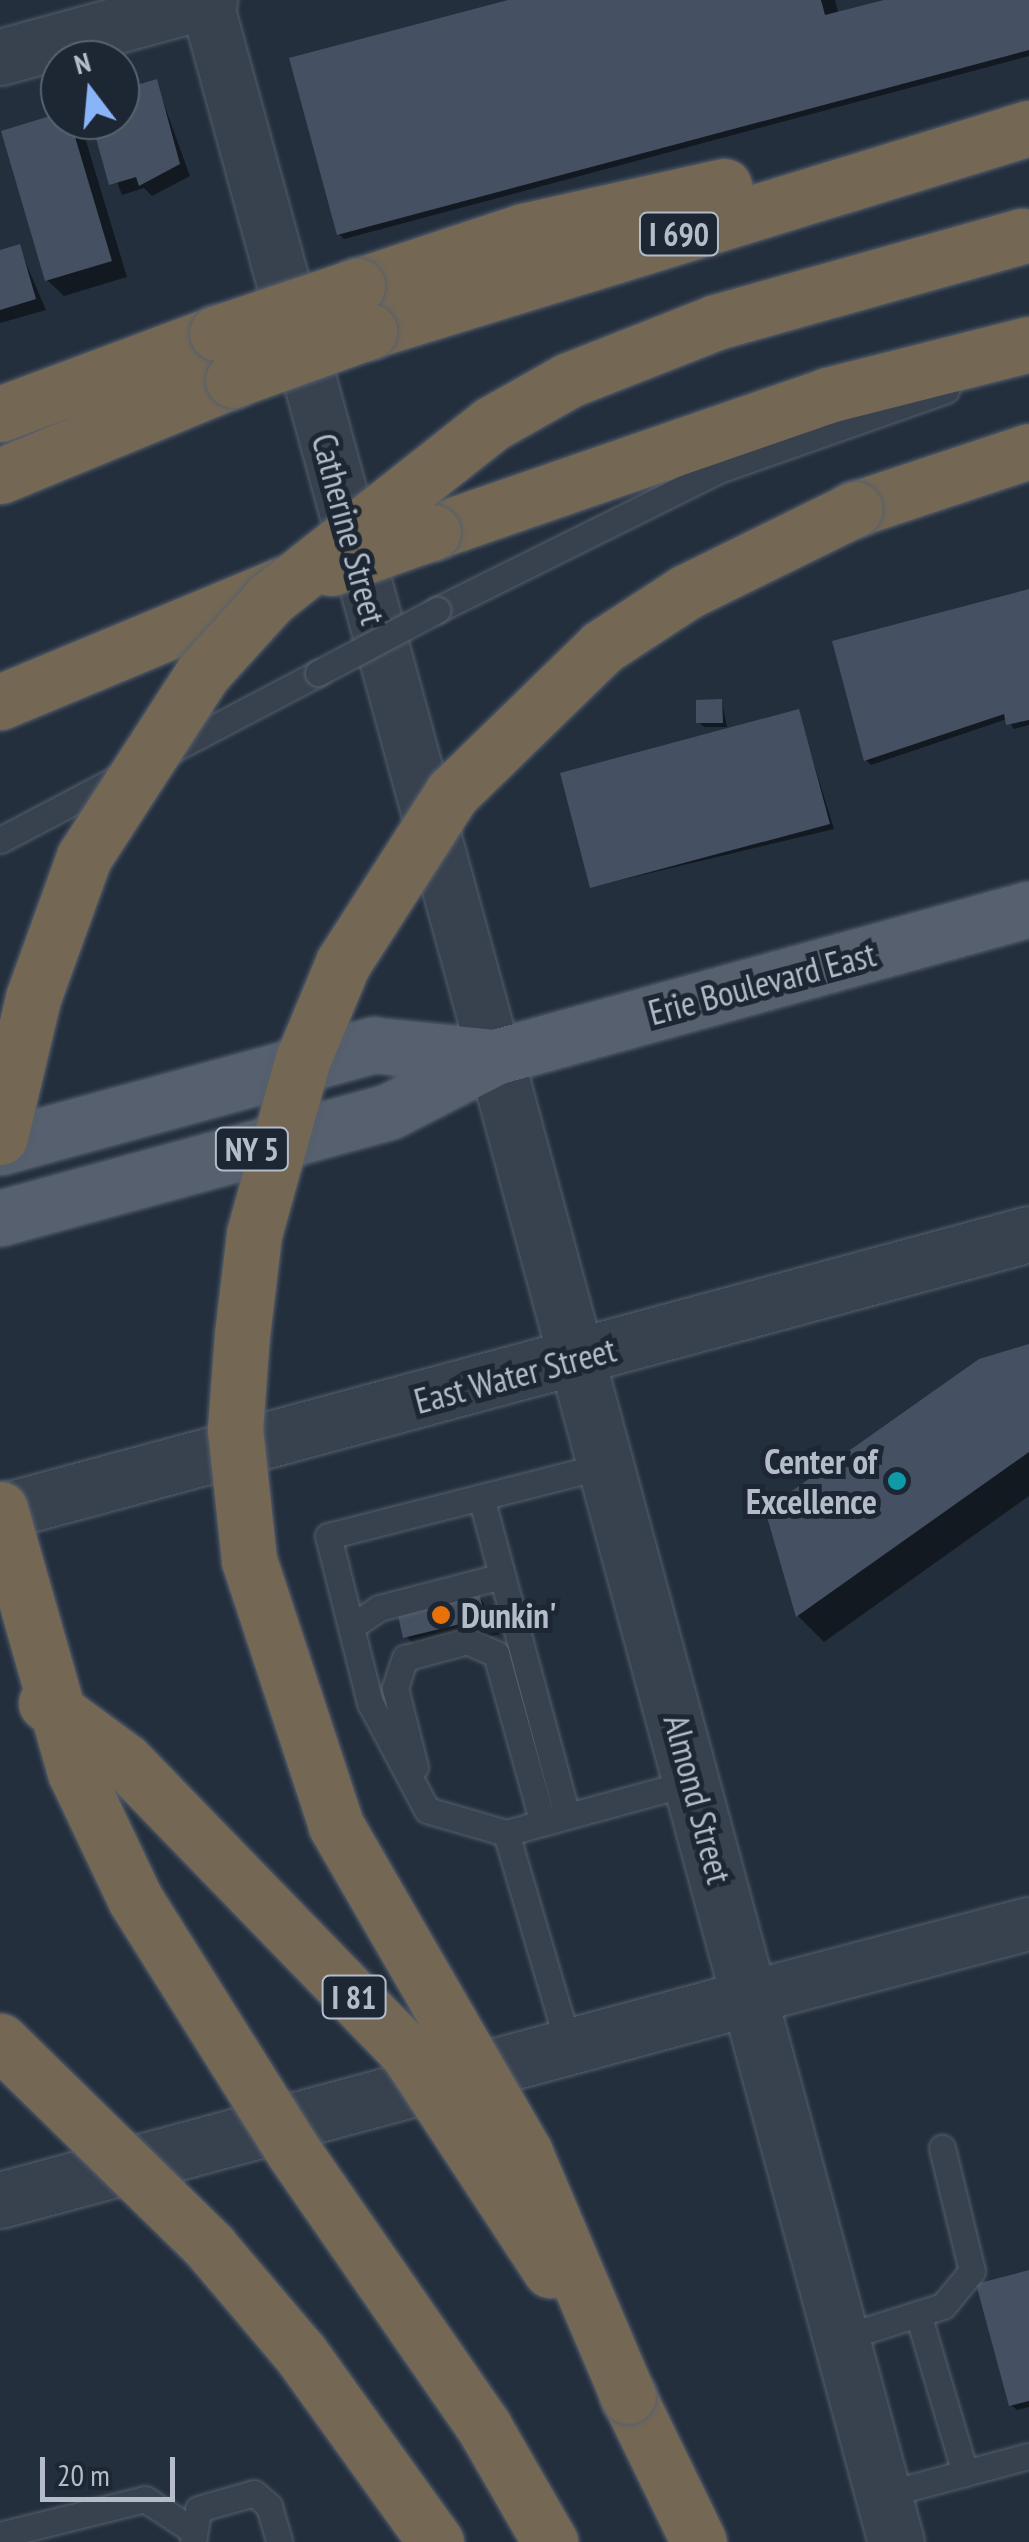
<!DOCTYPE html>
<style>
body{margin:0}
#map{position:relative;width:1029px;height:2542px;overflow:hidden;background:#242f3e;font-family:"PT Sans Narrow",sans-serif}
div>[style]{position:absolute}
.shadow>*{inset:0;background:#0007}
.building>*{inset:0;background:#455162}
.roads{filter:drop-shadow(0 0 2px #565f6c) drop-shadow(0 0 2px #565f6c)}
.service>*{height:25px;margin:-12.5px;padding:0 12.5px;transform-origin:12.5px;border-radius:12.5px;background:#38414e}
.minor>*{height:52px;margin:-26px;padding:0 26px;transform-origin:26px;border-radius:26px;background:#38414e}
.tertiary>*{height:55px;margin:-27.5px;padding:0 27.5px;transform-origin:27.5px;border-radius:27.5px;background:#38414e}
.primary>*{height:55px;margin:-27.5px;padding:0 27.5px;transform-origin:27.5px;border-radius:27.5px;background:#56606e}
.motorway>*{height:55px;margin:-27.5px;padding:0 27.5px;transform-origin:27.5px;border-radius:27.5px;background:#746855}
.bridges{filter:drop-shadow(0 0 2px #565f6c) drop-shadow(0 0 2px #565f6c)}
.service-bridge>*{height:25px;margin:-12.5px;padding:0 12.5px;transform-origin:12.5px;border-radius:12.5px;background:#38414e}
.motorway-bridge>*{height:55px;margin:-27.5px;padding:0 27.5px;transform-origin:27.5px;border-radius:27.5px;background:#746855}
.dots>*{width:28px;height:28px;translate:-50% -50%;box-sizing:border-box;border:5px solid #1d2633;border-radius:50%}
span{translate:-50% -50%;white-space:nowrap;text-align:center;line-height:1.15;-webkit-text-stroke:10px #1d2633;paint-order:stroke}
.shield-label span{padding:2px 8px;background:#1d2633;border:2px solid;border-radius:8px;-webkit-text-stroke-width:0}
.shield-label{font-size:32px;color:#b4bcc9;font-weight:700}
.street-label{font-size:35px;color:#b4bcc9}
.poi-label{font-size:35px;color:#b4bcc9;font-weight:700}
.right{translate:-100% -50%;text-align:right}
.left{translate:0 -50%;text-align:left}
.north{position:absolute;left:40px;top:40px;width:100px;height:100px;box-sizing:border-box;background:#1d2633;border:2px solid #59626f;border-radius:50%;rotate:344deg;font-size:28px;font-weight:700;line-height:40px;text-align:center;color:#b4bcc9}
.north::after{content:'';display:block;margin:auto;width:35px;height:45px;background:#8ab4f8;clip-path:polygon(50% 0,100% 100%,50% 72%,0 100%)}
.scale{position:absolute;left:40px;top:2457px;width:135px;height:45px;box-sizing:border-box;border:5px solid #b4bcc9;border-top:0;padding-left:12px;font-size:30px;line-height:35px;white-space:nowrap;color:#b4bcc9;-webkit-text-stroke:8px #1d2633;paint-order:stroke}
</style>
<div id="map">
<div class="shadow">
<i style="clip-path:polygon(518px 0,835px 0,839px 15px,894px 0,1029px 0,1029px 56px,344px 239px,339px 234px)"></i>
<i style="clip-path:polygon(156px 82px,190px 176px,152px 196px,144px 188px,122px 195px,93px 120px,120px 120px,120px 92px)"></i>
<i style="clip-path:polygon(60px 120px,83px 131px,127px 277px,64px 296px,47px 280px)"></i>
<i style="clip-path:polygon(19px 247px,46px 310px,0 323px,0 252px)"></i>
<i style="clip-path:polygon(1029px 591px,1029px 725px,1014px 729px,1007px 719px,871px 765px,866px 760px)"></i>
<i style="clip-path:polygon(722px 702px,727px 727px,704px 727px,698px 722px)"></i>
<i style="clip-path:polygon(798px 712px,834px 829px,592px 887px)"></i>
<i style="clip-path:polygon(1029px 1347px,1029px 1496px,824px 1642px,798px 1616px,768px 1511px)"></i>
<i style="clip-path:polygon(479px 1595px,500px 1634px,422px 1653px,406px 1636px)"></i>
<i style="clip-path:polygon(1029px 2272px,1029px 2407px,1017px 2410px,1011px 2405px)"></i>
</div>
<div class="building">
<i style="clip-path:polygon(508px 0,821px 0,825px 15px,884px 0,1029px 0,1029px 50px,337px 235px,289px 58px)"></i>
<i style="clip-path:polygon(157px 79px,180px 164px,139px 186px,136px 177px,109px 185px,91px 120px,120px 120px,120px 90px)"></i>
<i style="clip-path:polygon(60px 113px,70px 120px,112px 261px,45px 281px,1px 131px)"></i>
<i style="clip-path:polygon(20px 244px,36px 299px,0 310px,0 250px)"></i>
<i style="clip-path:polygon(1029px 589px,1029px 720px,1006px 725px,1004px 714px,864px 761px,832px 641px)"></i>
<i style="clip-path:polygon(722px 699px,723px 723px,696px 723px,696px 700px)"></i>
<i style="clip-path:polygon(799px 709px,830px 824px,590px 888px,560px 773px)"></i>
<i style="clip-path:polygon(1029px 1344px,1029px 1452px,796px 1617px,765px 1510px,979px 1359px)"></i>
<i style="clip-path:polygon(479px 1592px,485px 1618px,403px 1638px,397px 1611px)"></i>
<i style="clip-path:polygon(1029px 2270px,1029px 2401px,1009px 2406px,976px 2284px)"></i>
</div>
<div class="roads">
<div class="service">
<i style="left:437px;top:610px;width:315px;rotate:-26.4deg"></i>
<i style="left:719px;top:470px;width:241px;rotate:-19.4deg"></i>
<i style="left:164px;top:754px;width:174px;rotate:-27.7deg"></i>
<i style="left:0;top:840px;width:140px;rotate:-27.7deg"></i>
<i style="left:481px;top:1497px;width:330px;rotate:74.9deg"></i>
<i style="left:351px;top:1627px;width:34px;rotate:-34deg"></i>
<i style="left:379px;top:1608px;width:127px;rotate:-14.6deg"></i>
<i style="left:415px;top:1767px;width:81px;rotate:-104.2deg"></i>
<i style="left:395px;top:1688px;width:32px;rotate:-72deg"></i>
<i style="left:405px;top:1658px;width:64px;rotate:-15.3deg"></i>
<i style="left:467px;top:1641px;width:32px;rotate:24deg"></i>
<i style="left:496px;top:1654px;width:175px;rotate:74.5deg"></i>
<i style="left:506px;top:1833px;width:82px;rotate:-163.8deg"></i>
<i style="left:427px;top:1810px;width:121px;rotate:-118deg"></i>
<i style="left:370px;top:1703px;width:172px;rotate:-104.1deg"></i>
<i style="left:328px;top:1536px;width:287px;rotate:-14.3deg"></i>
<i style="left:569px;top:2047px;width:223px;rotate:-106.4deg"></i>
<i style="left:506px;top:1833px;width:194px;rotate:-15.3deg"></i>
<i style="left:918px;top:2314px;width:166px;rotate:73.5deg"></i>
<i style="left:842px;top:2338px;width:106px;rotate:-17.6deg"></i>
<i style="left:943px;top:2306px;width:45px;rotate:-50.4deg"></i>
<i style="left:972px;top:2271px;width:127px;rotate:-103.7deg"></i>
<i style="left:883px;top:2495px;width:151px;rotate:-15deg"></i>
<i style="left:0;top:2535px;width:149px;rotate:-13.9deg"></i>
<i style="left:145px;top:2499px;width:53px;rotate:33.4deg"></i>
<i style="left:193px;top:2542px;width:33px;rotate:-81deg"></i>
<i style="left:198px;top:2509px;width:58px;rotate:-15.9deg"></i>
<i style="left:254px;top:2493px;width:20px;rotate:41deg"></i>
<i style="left:269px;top:2506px;width:37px;rotate:74deg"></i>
</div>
<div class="minor">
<i style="left:206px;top:0;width:1096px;rotate:74.71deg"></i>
<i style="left:752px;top:1997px;width:286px;rotate:-14.8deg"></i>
</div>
<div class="tertiary">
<i style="left:0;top:57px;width:217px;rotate:-15.3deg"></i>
<i style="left:495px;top:1057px;width:1538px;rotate:74.89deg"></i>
<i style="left:0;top:1512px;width:1066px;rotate:-15.12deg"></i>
<i style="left:0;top:2200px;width:779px;rotate:-15.11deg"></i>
</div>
<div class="primary">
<i style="left:0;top:1147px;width:388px;rotate:-15.3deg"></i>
<i style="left:374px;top:1045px;width:122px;rotate:5.7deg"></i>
<i style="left:0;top:1218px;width:404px;rotate:-15.3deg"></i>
<i style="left:390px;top:1111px;width:118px;rotate:-27.2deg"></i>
<i style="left:495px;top:1057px;width:554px;rotate:-15.49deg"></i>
</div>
<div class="motorway">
<i style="left:357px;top:286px;width:175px;rotate:-18.3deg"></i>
<i style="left:523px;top:231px;width:206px;rotate:-12.6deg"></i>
<i style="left:370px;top:331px;width:690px;rotate:-17.12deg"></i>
<i style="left:0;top:414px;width:232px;rotate:-20.5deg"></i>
<i style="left:0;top:476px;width:252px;rotate:-22.4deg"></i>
<i style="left:855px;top:509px;width:183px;rotate:-18.4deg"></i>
<i style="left:433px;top:532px;width:418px;rotate:-19.1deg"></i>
<i style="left:828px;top:395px;width:207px;rotate:-14.2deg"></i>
<i style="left:0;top:702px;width:304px;rotate:-22.6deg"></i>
<i style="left:628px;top:2396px;width:162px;rotate:64.1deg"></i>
</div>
</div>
<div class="bridges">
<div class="service-bridge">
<i style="left:318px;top:673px;width:135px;rotate:-27.9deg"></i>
</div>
<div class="motorway-bridge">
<i style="left:217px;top:333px;width:148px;rotate:-18.6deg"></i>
<i style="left:233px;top:380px;width:145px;rotate:-19.7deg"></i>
<i style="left:331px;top:568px;width:108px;rotate:-19.4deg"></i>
<i style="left:0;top:1137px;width:143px;rotate:-76.6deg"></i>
<i style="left:33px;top:998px;width:150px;rotate:-70.1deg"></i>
<i style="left:84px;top:857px;width:219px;rotate:-57.1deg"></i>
<i style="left:203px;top:673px;width:101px;rotate:-47.8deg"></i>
<i style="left:271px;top:598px;width:280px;rotate:-38.3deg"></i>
<i style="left:491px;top:424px;width:90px;rotate:-29.4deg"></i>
<i style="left:569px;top:380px;width:158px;rotate:-21.5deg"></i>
<i style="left:716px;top:322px;width:318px;rotate:-15.7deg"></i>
<i style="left:0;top:1509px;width:273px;rotate:74.1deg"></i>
<i style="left:75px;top:1772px;width:140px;rotate:64.7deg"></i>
<i style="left:135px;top:1899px;width:297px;rotate:57.9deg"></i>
<i style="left:293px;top:2151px;width:336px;rotate:55.3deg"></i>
<i style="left:484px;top:2427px;width:133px;rotate:60.1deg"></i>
<i style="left:46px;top:1703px;width:98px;rotate:36.3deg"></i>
<i style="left:125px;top:1761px;width:405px;rotate:45.9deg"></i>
<i style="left:407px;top:2052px;width:261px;rotate:56.7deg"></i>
<i style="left:0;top:2041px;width:294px;rotate:44.4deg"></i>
<i style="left:210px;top:2247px;width:139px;rotate:49.7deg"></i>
<i style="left:300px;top:2353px;width:233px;rotate:54.3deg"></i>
<i style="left:628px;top:2396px;width:264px;rotate:-113deg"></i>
<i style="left:525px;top:2153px;width:379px;rotate:-120deg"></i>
<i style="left:336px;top:1825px;width:279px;rotate:-108.2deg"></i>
<i style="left:249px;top:1560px;width:131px;rotate:-96.1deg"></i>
<i style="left:235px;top:1430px;width:95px;rotate:-85.8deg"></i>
<i style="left:242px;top:1335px;width:102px;rotate:-83.2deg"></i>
<i style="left:254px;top:1234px;width:182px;rotate:-74.4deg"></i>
<i style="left:303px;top:1059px;width:104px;rotate:-67.4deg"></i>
<i style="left:343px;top:963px;width:202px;rotate:-57.3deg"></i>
<i style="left:452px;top:793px;width:209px;rotate:-44.2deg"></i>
<i style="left:602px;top:647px;width:100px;rotate:-33.2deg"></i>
<i style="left:686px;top:592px;width:188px;rotate:-26.2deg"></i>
</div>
</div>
<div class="dots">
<i style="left:897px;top:1481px;background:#0f9aa8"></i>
<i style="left:441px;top:1615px;background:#e8710a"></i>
</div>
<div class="shield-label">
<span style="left:679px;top:234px">I 690</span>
<span style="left:252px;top:1149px">NY 5</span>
<span style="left:354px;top:1997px">I 81</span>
</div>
<div class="street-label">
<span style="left:349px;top:529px;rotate:75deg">Catherine Street</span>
<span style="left:762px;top:983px;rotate:-15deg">Erie Boulevard East</span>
<span style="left:515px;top:1375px;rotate:-15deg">East Water Street</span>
<span style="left:698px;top:1799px;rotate:75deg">Almond Street</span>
</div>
<div class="poi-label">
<span class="right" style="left:877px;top:1481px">Center of<br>Excellence</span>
<span class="left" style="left:461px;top:1615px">Dunkin'</span>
</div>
<div class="north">N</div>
<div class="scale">20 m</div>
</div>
